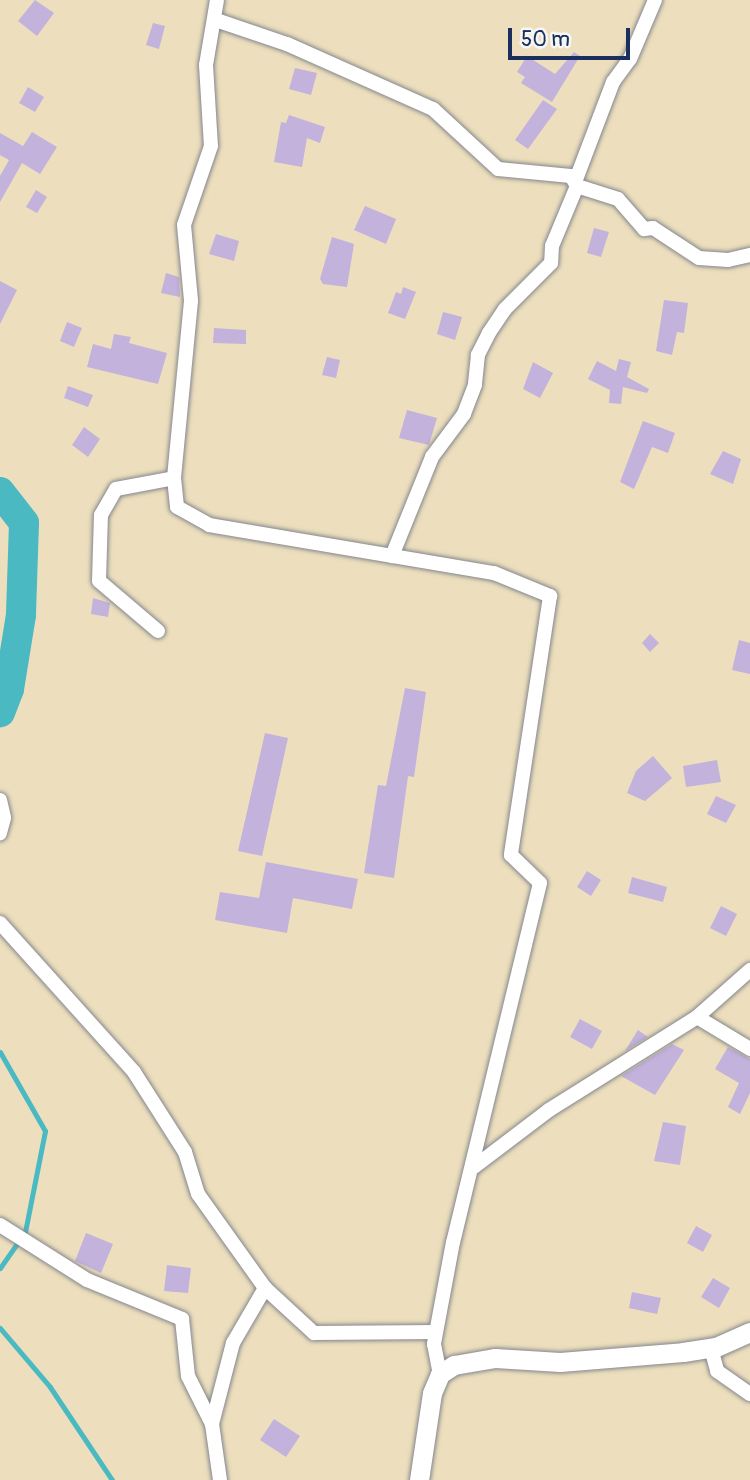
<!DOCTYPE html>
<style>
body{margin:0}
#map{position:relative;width:750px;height:1480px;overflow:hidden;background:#eddfbd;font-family:Pangolin,sans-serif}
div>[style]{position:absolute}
.stream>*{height:5px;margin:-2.5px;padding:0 2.5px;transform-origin:2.5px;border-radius:2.5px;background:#4ab9c2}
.river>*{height:30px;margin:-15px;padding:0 15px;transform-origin:15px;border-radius:15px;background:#4ab9c2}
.building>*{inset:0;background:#c2b2dc}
.roads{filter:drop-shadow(0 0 2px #84878e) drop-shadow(0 0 2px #84878e)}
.minor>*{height:14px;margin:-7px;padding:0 7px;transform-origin:7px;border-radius:7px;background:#fff}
.tertiary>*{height:19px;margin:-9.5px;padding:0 9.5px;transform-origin:9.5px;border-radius:9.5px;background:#fff}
span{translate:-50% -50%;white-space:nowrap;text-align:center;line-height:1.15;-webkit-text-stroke:7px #f6f6f2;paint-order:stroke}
.scale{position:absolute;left:508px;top:28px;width:122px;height:32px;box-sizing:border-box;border:4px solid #1b2f5e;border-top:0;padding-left:9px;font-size:21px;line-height:24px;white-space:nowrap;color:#1b2f5e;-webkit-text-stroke:5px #f6f6f2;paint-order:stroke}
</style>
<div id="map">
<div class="stream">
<i style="left:0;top:1052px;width:91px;rotate:60.3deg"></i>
<i style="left:45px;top:1131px;width:103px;rotate:101.2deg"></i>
<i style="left:25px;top:1232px;width:44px;rotate:124.8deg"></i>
<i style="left:0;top:1328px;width:77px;rotate:49.7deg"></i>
<i style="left:50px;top:1387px;width:112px;rotate:56.3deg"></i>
</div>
<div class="river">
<i style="left:0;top:492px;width:39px;rotate:52deg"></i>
<i style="left:24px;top:523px;width:92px;rotate:91.9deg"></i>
<i style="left:21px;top:615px;width:75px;rotate:99.2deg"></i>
<i style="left:9px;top:689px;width:25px;rotate:111deg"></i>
</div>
<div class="building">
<i style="clip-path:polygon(35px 0,54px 13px,37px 36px,18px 21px)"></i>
<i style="clip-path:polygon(153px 23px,165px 26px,159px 49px,146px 45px)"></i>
<i style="clip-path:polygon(574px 52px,580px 56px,552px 102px,521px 83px,525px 77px,517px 72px,527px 56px,555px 74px)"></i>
<i style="clip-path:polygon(295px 68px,317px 73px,311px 95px,289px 89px)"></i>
<i style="clip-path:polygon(28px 87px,44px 97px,35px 112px,19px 103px)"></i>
<i style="clip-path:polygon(543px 100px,557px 109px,528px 149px,515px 140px)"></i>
<i style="clip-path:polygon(289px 115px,325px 127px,320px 143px,307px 138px,302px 167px,274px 162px,281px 122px,286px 123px)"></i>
<i style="clip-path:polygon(32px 132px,57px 147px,40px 174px,22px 163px,0 202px,0 176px,9px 160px,0 155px,0 133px,23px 146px)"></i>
<i style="clip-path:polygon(36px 190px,47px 197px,37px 213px,26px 207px)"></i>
<i style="clip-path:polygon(365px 206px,396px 219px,386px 244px,354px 230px)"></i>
<i style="clip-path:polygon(594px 228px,609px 232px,601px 257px,587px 253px)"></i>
<i style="clip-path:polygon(216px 234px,239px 241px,234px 261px,209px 254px)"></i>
<i style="clip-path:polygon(332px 237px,354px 244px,347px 287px,323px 284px,320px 279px)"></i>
<i style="clip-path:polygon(166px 273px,179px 277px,180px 297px,161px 293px)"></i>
<i style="clip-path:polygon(0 281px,17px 290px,0 324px)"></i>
<i style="clip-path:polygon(403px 287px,416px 292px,405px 319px,388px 313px,396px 292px,401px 294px)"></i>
<i style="clip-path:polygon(664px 300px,688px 303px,684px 333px,677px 332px,672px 355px,656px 351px)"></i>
<i style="clip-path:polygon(443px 312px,462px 317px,455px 340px,437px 334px)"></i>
<i style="clip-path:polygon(67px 322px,82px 328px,74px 347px,60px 341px)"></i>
<i style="clip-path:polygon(214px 328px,246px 330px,246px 344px,213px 343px)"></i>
<i style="clip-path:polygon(114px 334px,131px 337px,129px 343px,167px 353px,158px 384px,87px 367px,93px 344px,111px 349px)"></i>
<i style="clip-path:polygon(327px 357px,340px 360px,336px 378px,322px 375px)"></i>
<i style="clip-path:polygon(619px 359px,631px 362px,627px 377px,649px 389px,647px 393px,623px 387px,621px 404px,609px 403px,610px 390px,588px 379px,597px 361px,616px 371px)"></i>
<i style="clip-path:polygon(533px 362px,553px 373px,540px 398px,523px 389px)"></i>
<i style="clip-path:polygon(68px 386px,93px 395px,88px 407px,64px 398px)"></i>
<i style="clip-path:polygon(407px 410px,437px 418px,429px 445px,399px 438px)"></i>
<i style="clip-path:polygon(643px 421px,675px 433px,668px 453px,652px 447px,634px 489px,620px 482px)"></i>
<i style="clip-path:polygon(84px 427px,100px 439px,88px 457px,72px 445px)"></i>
<i style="clip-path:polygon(723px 451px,741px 459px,733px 484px,710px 474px)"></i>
<i style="clip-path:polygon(93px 598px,110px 603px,108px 617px,91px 614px)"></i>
<i style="clip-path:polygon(650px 634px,659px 643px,650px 652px,642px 643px)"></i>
<i style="clip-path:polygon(739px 640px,750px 643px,750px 674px,732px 670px)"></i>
<i style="clip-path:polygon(405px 688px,426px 692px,414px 777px,408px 776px,394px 878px,364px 873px,378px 785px,386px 786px)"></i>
<i style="clip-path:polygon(265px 733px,288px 738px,262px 856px,238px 851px)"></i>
<i style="clip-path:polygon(653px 756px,672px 778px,645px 801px,627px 793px,636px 771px)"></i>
<i style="clip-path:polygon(717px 760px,721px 782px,686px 787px,683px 766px)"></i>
<i style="clip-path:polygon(716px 796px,736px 805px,726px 823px,707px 814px)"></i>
<i style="clip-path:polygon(266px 862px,358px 879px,352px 909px,293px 898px,287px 933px,215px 920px,220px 892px,259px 898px)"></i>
<i style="clip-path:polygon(587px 871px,601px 880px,591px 896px,577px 887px)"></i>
<i style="clip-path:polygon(632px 877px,667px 887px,663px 902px,628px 893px)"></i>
<i style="clip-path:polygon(721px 906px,737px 914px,726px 936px,710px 928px)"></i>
<i style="clip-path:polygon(580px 1019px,602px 1031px,592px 1049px,570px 1037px)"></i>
<i style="clip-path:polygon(638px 1030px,648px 1037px,625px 1051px)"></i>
<i style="clip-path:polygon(672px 1044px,684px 1050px,655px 1095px,621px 1076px)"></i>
<i style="clip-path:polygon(728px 1047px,750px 1059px,750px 1093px,740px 1114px,728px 1107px,739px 1083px,715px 1069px)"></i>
<i style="clip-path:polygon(663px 1122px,686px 1126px,680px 1165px,654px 1161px)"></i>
<i style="clip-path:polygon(696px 1226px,712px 1235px,703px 1252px,687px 1243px)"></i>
<i style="clip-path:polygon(86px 1233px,113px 1244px,101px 1273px,75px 1261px)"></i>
<i style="clip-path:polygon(167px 1265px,191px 1268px,188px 1293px,164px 1291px)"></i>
<i style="clip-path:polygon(713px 1278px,730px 1288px,719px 1308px,701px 1297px)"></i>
<i style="clip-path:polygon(632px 1292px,661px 1298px,657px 1314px,629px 1308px)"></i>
<i style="clip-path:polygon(274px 1419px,300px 1436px,286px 1457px,260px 1440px)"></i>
</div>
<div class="roads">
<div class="minor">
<i style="left:217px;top:0;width:66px;rotate:99.6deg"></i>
<i style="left:206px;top:65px;width:81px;rotate:86.5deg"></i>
<i style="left:211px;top:146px;width:83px;rotate:108.9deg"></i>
<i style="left:184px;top:225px;width:76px;rotate:84.7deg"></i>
<i style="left:191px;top:301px;width:178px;rotate:95.5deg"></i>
<i style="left:174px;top:478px;width:29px;rotate:84deg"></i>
<i style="left:177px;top:507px;width:37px;rotate:29deg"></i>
<i style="left:209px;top:525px;width:289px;rotate:9.6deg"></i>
<i style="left:494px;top:573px;width:61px;rotate:22.3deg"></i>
<i style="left:550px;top:596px;width:262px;rotate:98.6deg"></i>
<i style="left:511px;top:855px;width:40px;rotate:44deg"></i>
<i style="left:540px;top:883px;width:369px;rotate:103.6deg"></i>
<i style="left:453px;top:1242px;width:104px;rotate:100.6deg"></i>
<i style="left:434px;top:1344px;width:31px;rotate:79deg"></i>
<i style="left:216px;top:20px;width:75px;rotate:18.7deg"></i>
<i style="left:287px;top:44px;width:160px;rotate:24deg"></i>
<i style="left:433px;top:109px;width:88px;rotate:42.7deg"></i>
<i style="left:498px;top:169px;width:73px;rotate:5.5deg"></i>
<i style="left:571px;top:176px;width:12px;rotate:59deg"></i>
<i style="left:577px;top:186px;width:65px;rotate:112.6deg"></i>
<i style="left:552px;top:246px;width:17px;rotate:93deg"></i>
<i style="left:551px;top:263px;width:65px;rotate:135deg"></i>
<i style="left:505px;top:309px;width:29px;rotate:124deg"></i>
<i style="left:489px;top:333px;width:25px;rotate:117deg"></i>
<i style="left:478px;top:355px;width:30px;rotate:96deg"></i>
<i style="left:475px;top:385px;width:31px;rotate:111deg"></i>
<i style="left:464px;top:414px;width:54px;rotate:126.7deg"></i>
<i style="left:432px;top:457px;width:107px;rotate:112deg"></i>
<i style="left:575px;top:182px;width:107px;rotate:-69.2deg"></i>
<i style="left:613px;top:82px;width:29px;rotate:-54deg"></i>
<i style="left:630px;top:59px;width:64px;rotate:-67deg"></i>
<i style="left:577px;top:186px;width:43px;rotate:17.6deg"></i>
<i style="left:618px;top:199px;width:40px;rotate:49deg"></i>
<i style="left:644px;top:229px;width:9px;rotate:-6deg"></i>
<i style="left:653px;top:228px;width:55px;rotate:33.1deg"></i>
<i style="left:699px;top:258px;width:29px;rotate:4deg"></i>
<i style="left:728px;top:260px;width:23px;rotate:-13deg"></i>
<i style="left:158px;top:631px;width:77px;rotate:-139.7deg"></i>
<i style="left:99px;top:581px;width:66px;rotate:-88.3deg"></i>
<i style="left:101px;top:515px;width:30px;rotate:-60deg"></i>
<i style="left:116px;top:489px;width:59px;rotate:-10.7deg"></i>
<i style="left:0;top:800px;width:18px;rotate:77deg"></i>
<i style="left:4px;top:818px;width:16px;rotate:105deg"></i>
<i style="left:0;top:923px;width:200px;rotate:48deg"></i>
<i style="left:134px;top:1072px;width:95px;rotate:57.5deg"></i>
<i style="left:185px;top:1152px;width:44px;rotate:72.8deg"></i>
<i style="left:198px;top:1194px;width:115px;rotate:54.5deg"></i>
<i style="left:265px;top:1288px;width:67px;rotate:42.6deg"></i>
<i style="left:314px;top:1333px;width:122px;rotate:-0.5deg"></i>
<i style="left:697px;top:1017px;width:62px;rotate:31.1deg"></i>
<i style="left:474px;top:1167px;width:94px;rotate:-37.2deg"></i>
<i style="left:549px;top:1110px;width:175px;rotate:-32.1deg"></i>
<i style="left:697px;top:1017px;width:71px;rotate:-41.6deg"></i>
<i style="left:0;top:1225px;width:103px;rotate:32.3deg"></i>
<i style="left:87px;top:1280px;width:103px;rotate:22.3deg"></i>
<i style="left:182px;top:1319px;width:57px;rotate:84deg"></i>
<i style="left:188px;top:1376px;width:54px;rotate:63.4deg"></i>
<i style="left:212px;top:1424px;width:57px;rotate:81.9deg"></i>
<i style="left:711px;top:1348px;width:24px;rotate:75deg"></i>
<i style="left:717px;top:1371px;width:40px;rotate:34.9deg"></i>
<i style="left:212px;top:1424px;width:84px;rotate:-75.5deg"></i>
<i style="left:233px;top:1343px;width:64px;rotate:-59.8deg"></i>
</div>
<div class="tertiary">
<i style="left:419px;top:1480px;width:88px;rotate:-81.5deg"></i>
<i style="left:432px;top:1393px;width:21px;rotate:-67deg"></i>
<i style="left:440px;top:1374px;width:17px;rotate:-33deg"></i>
<i style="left:454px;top:1365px;width:42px;rotate:-9.7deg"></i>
<i style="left:495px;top:1358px;width:65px;rotate:3.5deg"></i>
<i style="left:560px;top:1362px;width:123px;rotate:-4.6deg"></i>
<i style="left:683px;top:1352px;width:33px;rotate:-9deg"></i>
<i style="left:716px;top:1347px;width:37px;rotate:-24deg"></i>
</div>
</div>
<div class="scale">50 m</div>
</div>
